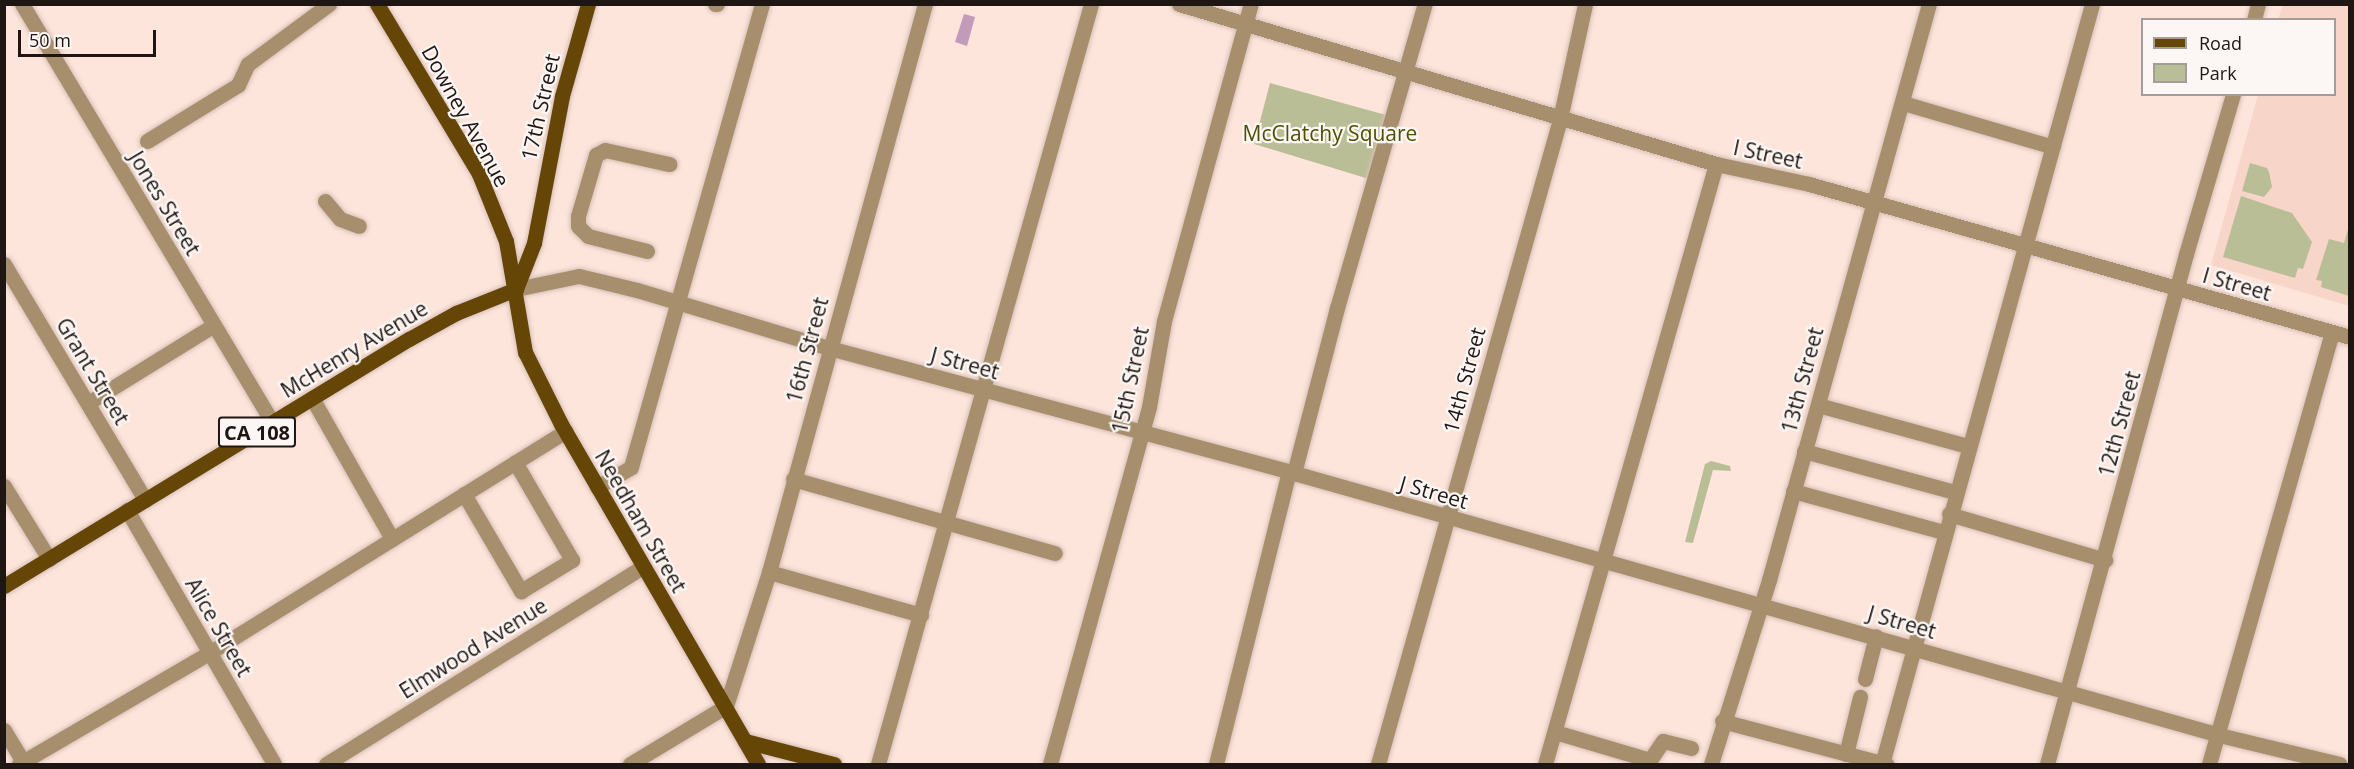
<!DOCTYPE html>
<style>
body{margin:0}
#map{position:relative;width:2354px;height:769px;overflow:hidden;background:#fee5db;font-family:"Open Sans",sans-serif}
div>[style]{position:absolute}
.built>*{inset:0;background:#f7d6c9}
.green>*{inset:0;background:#babe96}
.water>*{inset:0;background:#c29aba}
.roads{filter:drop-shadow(0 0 2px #d6c0b7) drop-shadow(0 0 2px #d6c0b7)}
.minor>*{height:15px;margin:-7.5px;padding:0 7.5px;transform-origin:7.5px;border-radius:7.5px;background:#a78f6d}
.major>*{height:15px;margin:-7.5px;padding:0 7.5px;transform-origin:7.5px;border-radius:7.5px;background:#664606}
span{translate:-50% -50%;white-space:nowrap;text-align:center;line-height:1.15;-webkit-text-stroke:4.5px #fcf7f5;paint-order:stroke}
.shield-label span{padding:2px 4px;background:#fcf7f5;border:2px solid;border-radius:4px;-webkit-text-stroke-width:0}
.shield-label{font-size:20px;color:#1e1612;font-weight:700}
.street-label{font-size:21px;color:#1e1612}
.park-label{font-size:21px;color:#4e5100}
.frame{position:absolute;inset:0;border:6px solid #1e1612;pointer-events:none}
.legend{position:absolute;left:2141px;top:18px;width:195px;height:78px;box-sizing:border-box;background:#fcf7f5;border:2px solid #a39d9a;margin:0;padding:8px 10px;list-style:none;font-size:18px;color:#1e1612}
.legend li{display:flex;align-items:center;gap:12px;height:30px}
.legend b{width:30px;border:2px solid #a39d9a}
.scale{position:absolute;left:18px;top:30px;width:138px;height:27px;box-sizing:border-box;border:3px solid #1e1612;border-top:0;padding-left:8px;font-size:18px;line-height:21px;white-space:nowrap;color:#1e1612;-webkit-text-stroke:4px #fcf7f5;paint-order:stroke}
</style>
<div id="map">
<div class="built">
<i style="clip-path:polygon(2283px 5px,2349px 5px,2349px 306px,2211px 265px,2258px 95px,2334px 94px,2334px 20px,2278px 19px)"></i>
</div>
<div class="green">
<i style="clip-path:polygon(1270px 83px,1386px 115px,1369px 179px,1254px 144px)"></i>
<i style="clip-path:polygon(2250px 163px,2267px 168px,2269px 172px,2272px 187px,2264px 197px,2242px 191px)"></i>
<i style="clip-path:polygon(2241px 196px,2292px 213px,2312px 242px,2303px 269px,2298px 268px,2295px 278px,2223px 257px)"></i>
<i style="clip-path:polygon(2349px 226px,2350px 226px,2349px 296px,2321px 287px,2322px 281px,2316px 280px,2329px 239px,2344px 243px)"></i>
<i style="clip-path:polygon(1711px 461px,1730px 466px,1731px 471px,1713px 470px,1693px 543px,1685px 542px,1705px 464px)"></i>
</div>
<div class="water">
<i style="clip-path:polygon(964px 14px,975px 17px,967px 46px,955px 42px)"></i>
</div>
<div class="roads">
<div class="minor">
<i style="left:22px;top:4px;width:488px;rotate:59.1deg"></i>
<i style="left:715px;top:4px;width:2px"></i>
<i style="left:1179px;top:4px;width:560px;rotate:16.59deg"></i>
<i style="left:1716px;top:164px;width:95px;rotate:12.1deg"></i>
<i style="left:1809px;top:184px;width:562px;rotate:15.79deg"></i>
<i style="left:2254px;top:20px;width:16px;rotate:-76deg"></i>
<i style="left:1903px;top:103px;width:156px;rotate:16.3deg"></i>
<i style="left:147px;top:141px;width:107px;rotate:-31.6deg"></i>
<i style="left:238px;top:85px;width:23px;rotate:-65deg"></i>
<i style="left:248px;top:64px;width:101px;rotate:-36.5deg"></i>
<i style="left:325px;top:201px;width:23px;rotate:50deg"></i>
<i style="left:340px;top:219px;width:20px;rotate:20deg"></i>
<i style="left:647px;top:251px;width:61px;rotate:-165.7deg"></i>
<i style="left:588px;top:236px;width:14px;rotate:-135deg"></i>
<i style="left:578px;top:226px;width:10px;rotate:-90deg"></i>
<i style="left:578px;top:216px;width:64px;rotate:-73.6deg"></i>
<i style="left:596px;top:155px;width:10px;rotate:-29deg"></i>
<i style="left:605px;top:150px;width:66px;rotate:12.3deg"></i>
<i style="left:4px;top:264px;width:275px;rotate:59.1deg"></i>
<i style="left:516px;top:289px;width:64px;rotate:-11.7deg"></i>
<i style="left:579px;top:276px;width:60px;rotate:13.6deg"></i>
<i style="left:637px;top:290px;width:201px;rotate:16.8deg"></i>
<i style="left:829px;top:348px;width:482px;rotate:15deg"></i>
<i style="left:1294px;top:473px;width:961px;rotate:15.81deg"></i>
<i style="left:2219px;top:735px;width:124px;rotate:13.5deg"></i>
<i style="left:312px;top:398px;width:162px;rotate:60.4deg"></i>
<i style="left:88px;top:403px;width:148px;rotate:-31.8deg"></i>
<i style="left:1818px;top:405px;width:156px;rotate:15.3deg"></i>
<i style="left:1804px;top:451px;width:156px;rotate:15.2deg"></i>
<i style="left:1294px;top:473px;width:171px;rotate:-75.4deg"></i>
<i style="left:1337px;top:308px;width:316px;rotate:-73.9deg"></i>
<i style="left:793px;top:479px;width:272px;rotate:15.8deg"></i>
<i style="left:4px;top:486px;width:86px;rotate:58.3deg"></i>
<i style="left:597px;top:487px;width:39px;rotate:-30deg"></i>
<i style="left:631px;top:467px;width:481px;rotate:-74.2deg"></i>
<i style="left:1793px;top:491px;width:156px;rotate:15.2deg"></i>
<i style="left:464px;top:494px;width:113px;rotate:59.6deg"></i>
<i style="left:521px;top:591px;width:60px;rotate:-31.3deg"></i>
<i style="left:572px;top:560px;width:113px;rotate:-120.2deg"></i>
<i style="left:127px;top:510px;width:293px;rotate:59.9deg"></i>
<i style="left:1949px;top:514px;width:163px;rotate:16.4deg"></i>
<i style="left:769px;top:572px;width:158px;rotate:15.8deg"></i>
<i style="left:1865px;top:679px;width:44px;rotate:-75.7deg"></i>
<i style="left:1722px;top:721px;width:170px;rotate:14.7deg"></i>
<i style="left:4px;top:730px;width:37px;rotate:59deg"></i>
<i style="left:1555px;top:732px;width:99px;rotate:16.4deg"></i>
<i style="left:1650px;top:760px;width:23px;rotate:-56deg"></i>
<i style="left:1663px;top:741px;width:29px;rotate:14deg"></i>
<i style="left:1846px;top:754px;width:59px;rotate:-76.2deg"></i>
<i style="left:19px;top:764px;width:220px;rotate:-30.3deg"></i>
<i style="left:209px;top:653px;width:420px;rotate:-31.9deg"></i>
<i style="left:326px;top:764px;width:372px;rotate:-31.9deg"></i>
<i style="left:630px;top:764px;width:112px;rotate:-31.1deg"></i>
<i style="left:726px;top:706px;width:141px;rotate:-72.2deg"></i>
<i style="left:769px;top:572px;width:589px;rotate:-74.64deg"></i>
<i style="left:878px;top:764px;width:789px;rotate:-74.34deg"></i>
<i style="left:1050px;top:764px;width:370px;rotate:-74.5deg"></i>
<i style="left:1149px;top:407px;width:87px;rotate:-80.1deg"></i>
<i style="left:1164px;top:321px;width:329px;rotate:-74.7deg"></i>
<i style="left:1216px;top:764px;width:301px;rotate:-76deg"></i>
<i style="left:1378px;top:764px;width:670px;rotate:-74.24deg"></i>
<i style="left:1560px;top:119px;width:118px;rotate:-77.7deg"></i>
<i style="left:1545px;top:764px;width:624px;rotate:-74.09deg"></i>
<i style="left:1711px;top:764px;width:193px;rotate:-72.5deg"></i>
<i style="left:1769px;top:580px;width:598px;rotate:-74.48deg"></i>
<i style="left:1882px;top:764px;width:788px;rotate:-74.55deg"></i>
<i style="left:2047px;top:764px;width:529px;rotate:-74.75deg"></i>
<i style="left:2186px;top:254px;width:167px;rotate:-73.6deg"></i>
<i style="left:2209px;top:764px;width:448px;rotate:-74.1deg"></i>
</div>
<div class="major">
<i style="left:377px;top:4px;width:198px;rotate:59deg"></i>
<i style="left:479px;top:174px;width:72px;rotate:68.1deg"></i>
<i style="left:506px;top:241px;width:113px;rotate:80.3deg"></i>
<i style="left:525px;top:352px;width:80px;rotate:63.4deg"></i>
<i style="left:561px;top:424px;width:393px;rotate:59.9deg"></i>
<i style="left:516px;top:289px;width:49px;rotate:-68.6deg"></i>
<i style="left:534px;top:243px;width:150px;rotate:-79.2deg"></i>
<i style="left:562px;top:96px;width:96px;rotate:-74.2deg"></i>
<i style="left:4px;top:586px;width:474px;rotate:-31.4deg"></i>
<i style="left:409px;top:339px;width:54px;rotate:-29deg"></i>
<i style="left:456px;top:313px;width:65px;rotate:-21.8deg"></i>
<i style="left:745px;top:741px;width:92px;rotate:14.5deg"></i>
</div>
</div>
<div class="shield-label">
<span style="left:257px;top:432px">CA 108</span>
</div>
<div class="street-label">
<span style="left:540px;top:107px;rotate:-77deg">17th Street</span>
<span style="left:466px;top:116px;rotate:61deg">Downey Avenue</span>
<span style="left:1768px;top:154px;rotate:12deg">I Street</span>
<span style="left:165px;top:203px;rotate:59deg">Jones Street</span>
<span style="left:2237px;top:284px;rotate:16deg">I Street</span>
<span style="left:354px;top:349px;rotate:-31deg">McHenry Avenue</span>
<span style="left:807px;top:350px;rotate:-75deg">16th Street</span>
<span style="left:965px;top:363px;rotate:15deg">J Street</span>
<span style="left:93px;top:371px;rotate:59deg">Grant Street</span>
<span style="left:1130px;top:380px;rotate:-78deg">15th Street</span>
<span style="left:1464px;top:380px;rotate:-75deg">14th Street</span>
<span style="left:1802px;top:380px;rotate:-75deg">13th Street</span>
<span style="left:2119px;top:424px;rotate:-75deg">12th Street</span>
<span style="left:1434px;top:492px;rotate:16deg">J Street</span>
<span style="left:641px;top:521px;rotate:60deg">Needham Street</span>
<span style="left:1902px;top:622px;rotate:16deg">J Street</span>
<span style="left:219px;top:627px;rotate:60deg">Alice Street</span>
<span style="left:473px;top:648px;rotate:-32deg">Elmwood Avenue</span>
</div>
<div class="park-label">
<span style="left:1330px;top:133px">McClatchy Square</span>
</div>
<div class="frame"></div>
<ul class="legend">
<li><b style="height:8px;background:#664606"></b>Road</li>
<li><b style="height:16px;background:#babe96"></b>Park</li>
</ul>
<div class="scale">50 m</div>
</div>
